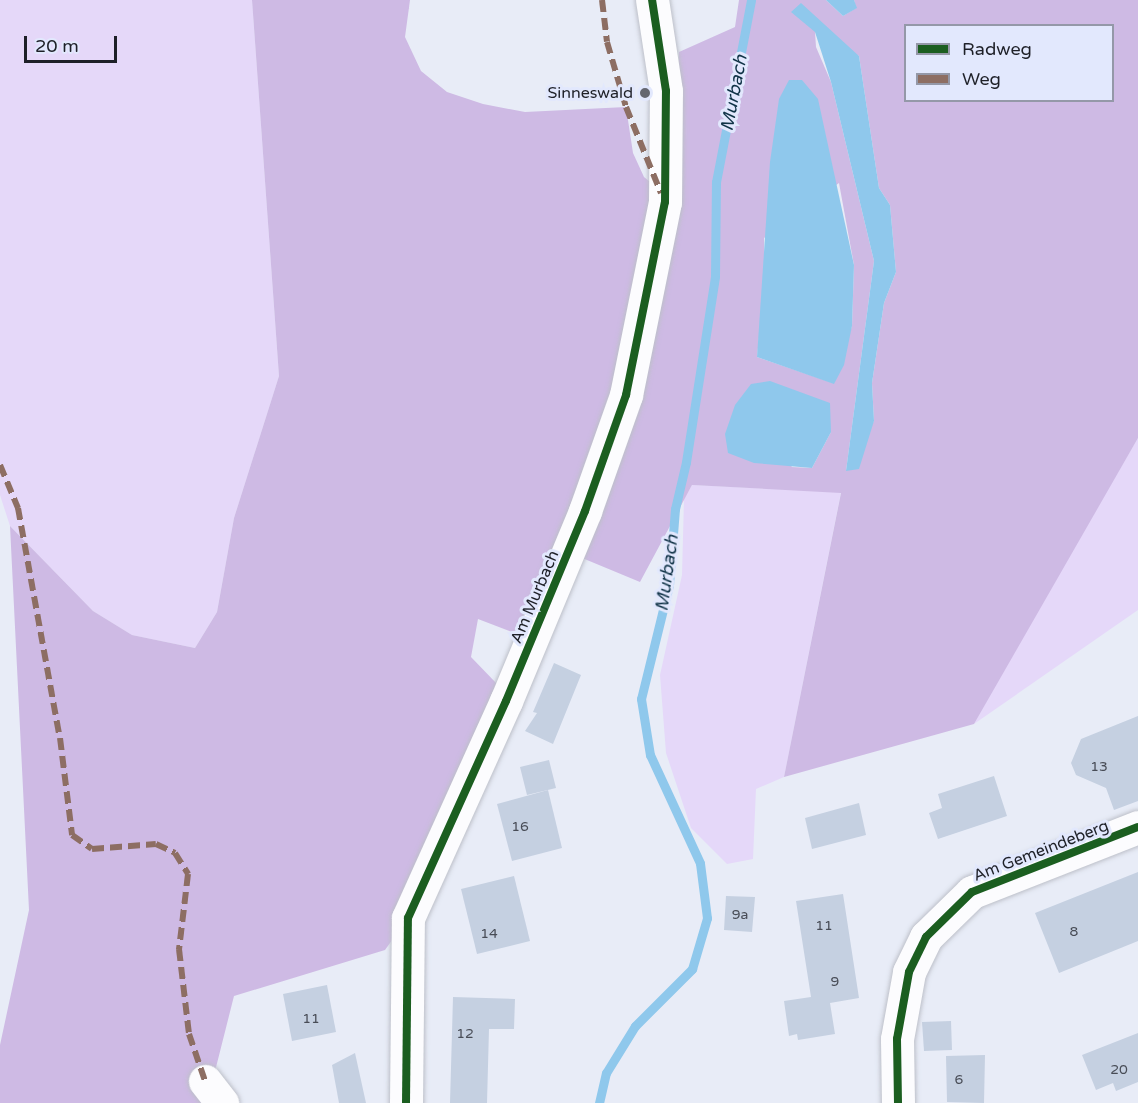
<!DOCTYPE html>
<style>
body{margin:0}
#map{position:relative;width:1138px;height:1103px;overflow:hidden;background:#e8ecf7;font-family:"Varela Round",sans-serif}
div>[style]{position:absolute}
.green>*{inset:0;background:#e5d8f9}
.forest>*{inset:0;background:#cebae4}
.water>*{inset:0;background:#8fc8ec}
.stream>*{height:9px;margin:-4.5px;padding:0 4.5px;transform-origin:4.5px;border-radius:4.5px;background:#8fc8ec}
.building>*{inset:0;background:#c5d0e1}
.roads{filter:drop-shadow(0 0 2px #bdc0c9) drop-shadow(0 0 2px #bdc0c9)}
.minor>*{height:33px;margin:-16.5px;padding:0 16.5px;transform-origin:16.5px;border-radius:16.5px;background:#fcfcfe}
.quiet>*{height:6px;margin-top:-3px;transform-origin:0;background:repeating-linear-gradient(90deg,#8d6e63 0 12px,transparent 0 18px)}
.cycleway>*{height:8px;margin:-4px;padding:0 4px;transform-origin:4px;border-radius:4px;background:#1b5e20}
.dots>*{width:16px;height:16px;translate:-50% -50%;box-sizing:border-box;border:3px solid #e2e8fd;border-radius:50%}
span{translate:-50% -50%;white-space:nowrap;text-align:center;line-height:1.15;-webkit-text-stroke:6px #e2e8fd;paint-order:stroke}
.number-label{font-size:14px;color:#484c56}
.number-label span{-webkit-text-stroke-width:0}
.poi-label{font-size:16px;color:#1e2028}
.right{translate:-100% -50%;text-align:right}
.street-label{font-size:16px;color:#1e2028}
.water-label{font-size:18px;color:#103347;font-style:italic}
.legend{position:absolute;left:904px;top:24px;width:210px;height:78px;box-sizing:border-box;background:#e2e8fd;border:2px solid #9498a8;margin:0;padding:8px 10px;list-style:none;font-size:18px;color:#1e2028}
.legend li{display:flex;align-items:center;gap:12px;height:30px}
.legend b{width:30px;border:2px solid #9498a8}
.scale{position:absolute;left:24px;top:36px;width:93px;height:27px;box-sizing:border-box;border:3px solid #1e2028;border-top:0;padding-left:8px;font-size:18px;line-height:21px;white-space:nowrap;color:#1e2028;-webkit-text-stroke:4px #e2e8fd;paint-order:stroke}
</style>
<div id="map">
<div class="green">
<i style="clip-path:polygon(0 0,252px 0,279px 376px,234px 518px,217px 612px,195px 648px,132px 635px,93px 611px,10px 526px,0 495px)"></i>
<i style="clip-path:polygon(1138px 438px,1138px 610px,974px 724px,1043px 599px)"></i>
<i style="clip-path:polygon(692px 485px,841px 492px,784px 777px,756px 789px,753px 859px,727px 864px,691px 828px,666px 753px,660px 675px,682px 575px,684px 499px)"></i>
</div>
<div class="forest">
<i style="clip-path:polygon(evenodd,252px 0,410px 0,405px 37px,421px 71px,447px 92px,483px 104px,525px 112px,626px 107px,633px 153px,644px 177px,666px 195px,676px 180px,679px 52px,735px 27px,739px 0,826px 0,843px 16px,856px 8px,854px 0,1138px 0,1138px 438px,974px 724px,784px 777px,841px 493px,692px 485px,640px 582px,558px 548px,525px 637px,478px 619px,471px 657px,498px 685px,431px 886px,385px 950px,234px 996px,207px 1103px,0 1103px,0 1045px,29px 910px,10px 526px,93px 611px,132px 635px,195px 648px,217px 612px,234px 518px,279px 376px,252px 0,906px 26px,1112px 26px,1112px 100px,906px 100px,906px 26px,252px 0,815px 32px,859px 56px,879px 188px,890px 205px,896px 272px,884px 303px,872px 383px,874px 421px,846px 471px,874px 261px,831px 82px,816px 47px,815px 32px,252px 0,839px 183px,854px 265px,852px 326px,833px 383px,757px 357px,764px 288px,764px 238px,839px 183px,252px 0,831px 432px,812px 468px,791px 467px,831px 432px)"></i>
</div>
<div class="water">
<i style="clip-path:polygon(826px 0,854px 0,857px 8px,843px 16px)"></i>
<i style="clip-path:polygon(801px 3px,859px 56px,879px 188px,890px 205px,896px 272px,884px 303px,872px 383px,874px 421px,859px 469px,846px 471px,874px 261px,831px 82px,815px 32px,791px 12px)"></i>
<i style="clip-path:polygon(789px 80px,802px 80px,818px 99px,854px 265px,852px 326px,844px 365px,834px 384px,757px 357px,770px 162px,779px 99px)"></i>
<i style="clip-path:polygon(770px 381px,830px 403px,831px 432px,812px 468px,754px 463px,728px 453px,725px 434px,735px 405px,751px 384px)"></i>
</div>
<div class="stream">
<i style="left:599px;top:1103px;width:31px;rotate:-77deg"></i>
<i style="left:606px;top:1073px;width:55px;rotate:-58.3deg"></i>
<i style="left:635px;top:1026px;width:81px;rotate:-45deg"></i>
<i style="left:692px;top:969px;width:53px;rotate:-73.6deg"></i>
<i style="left:707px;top:918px;width:55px;rotate:-97.3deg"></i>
<i style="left:700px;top:863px;width:119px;rotate:-114.8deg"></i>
<i style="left:650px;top:755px;width:57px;rotate:-99.1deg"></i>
<i style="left:641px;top:699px;width:117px;rotate:-76.2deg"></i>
<i style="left:669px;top:585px;width:76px;rotate:-85.5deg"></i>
<i style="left:675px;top:509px;width:48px;rotate:-76.8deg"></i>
<i style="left:686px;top:462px;width:188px;rotate:-81.1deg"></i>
<i style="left:715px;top:276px;width:94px;rotate:-89.4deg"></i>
<i style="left:716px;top:182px;width:185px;rotate:-79.1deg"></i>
</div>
<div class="building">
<i style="clip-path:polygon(554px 663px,581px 675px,553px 744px,525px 731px,537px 713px,533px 712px)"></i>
<i style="clip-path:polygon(1138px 716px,1138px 801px,1114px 810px,1106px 788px,1076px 775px,1071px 763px,1081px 739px)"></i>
<i style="clip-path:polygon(549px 760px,556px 788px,527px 795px,520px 767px)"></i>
<i style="clip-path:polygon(994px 776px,1007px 816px,938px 839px,929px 813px,942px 808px,938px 794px)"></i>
<i style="clip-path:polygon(548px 790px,562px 848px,512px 861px,497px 804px)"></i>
<i style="clip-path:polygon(859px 803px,866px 835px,812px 849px,805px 818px)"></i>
<i style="clip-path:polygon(1138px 872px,1138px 941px,1059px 973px,1035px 913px)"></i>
<i style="clip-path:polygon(514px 876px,530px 941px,477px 954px,461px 889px)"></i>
<i style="clip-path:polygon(843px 894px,859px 998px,830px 1003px,835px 1034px,798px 1040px,797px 1034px,789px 1036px,784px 1001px,811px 997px,796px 901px)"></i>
<i style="clip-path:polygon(726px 896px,755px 897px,752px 932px,724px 930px)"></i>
<i style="clip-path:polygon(327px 985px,336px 1032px,292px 1041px,283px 994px)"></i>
<i style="clip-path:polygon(453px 997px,515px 999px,514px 1029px,489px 1029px,487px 1103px,450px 1103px)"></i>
<i style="clip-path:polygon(951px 1021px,952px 1050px,924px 1051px,922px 1022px)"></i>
<i style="clip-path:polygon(1138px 1033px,1138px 1082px,1116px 1091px,1113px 1083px,1096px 1090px,1082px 1055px)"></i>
<i style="clip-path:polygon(355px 1053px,366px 1103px,339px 1103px,332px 1065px)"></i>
<i style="clip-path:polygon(985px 1055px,984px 1103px,947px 1102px,946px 1056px)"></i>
</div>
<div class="roads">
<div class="minor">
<i style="left:205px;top:1081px;width:28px;rotate:52deg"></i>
<i style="left:406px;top:1103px;width:185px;rotate:-89.4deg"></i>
<i style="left:408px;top:918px;width:238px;rotate:-65.7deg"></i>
<i style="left:506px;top:701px;width:206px;rotate:-67.4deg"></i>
<i style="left:585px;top:511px;width:123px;rotate:-70.5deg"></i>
<i style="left:626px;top:395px;width:197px;rotate:-78.6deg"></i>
<i style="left:665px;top:202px;width:111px;rotate:-89.5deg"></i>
<i style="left:666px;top:91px;width:92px;rotate:-98.7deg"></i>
<i style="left:898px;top:1103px;width:64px;rotate:-90.9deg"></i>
<i style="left:897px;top:1039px;width:68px;rotate:-79.8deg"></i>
<i style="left:909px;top:972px;width:39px;rotate:-64deg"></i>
<i style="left:926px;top:937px;width:64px;rotate:-44.4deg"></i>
<i style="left:972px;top:892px;width:178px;rotate:-21.4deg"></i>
</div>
</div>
<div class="quiet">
<i style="left:602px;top:0;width:42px;rotate:83.2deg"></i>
<i style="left:607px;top:42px;width:68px;rotate:73.7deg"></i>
<i style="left:626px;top:107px;width:93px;rotate:67.9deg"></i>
<i style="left:0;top:465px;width:47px;rotate:67.3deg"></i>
<i style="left:18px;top:508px;width:234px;rotate:79.7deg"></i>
<i style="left:60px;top:738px;width:98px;rotate:82.9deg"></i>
<i style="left:72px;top:835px;width:24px;rotate:35deg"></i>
<i style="left:92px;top:849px;width:64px;rotate:-4.5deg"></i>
<i style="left:156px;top:844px;width:21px;rotate:25deg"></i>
<i style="left:175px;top:853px;width:25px;rotate:58deg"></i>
<i style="left:188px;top:874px;width:76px;rotate:96.8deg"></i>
<i style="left:179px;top:949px;width:86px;rotate:83.3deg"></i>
<i style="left:189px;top:1034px;width:50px;rotate:71.2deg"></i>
</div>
<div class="cycleway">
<i style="left:406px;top:1103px;width:185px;rotate:-89.4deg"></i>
<i style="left:408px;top:918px;width:238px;rotate:-65.7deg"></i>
<i style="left:506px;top:701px;width:206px;rotate:-67.4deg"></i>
<i style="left:585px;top:511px;width:123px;rotate:-70.5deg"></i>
<i style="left:626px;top:395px;width:197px;rotate:-78.6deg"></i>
<i style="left:665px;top:202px;width:111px;rotate:-89.5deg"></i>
<i style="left:666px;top:91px;width:92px;rotate:-98.7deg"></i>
<i style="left:898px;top:1103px;width:64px;rotate:-90.9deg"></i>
<i style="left:897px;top:1039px;width:68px;rotate:-79.8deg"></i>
<i style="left:909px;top:972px;width:39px;rotate:-64deg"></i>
<i style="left:926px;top:937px;width:64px;rotate:-44.4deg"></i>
<i style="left:972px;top:892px;width:178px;rotate:-21.4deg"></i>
</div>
<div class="dots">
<i style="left:645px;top:93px;background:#656770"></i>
</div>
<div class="number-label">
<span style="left:1099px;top:767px">13</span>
<span style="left:520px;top:827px">16</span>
<span style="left:740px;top:915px">9a</span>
<span style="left:824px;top:926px">11</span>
<span style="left:1074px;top:932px">8</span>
<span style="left:489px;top:934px">14</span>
<span style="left:835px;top:982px">9</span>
<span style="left:311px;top:1019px">11</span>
<span style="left:465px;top:1034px">12</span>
<span style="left:1119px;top:1070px">20</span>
<span style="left:959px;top:1080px">6</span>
</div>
<div class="poi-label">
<span class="right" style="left:633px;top:93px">Sinneswald</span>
</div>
<div class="street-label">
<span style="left:535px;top:597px;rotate:-67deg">Am Murbach</span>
<span style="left:1041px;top:851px;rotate:-21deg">Am Gemeindeberg</span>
</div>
<div class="water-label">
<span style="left:734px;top:93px;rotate:-79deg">Murbach</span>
<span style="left:667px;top:573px;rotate:-82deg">Murbach</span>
</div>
<ul class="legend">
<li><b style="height:8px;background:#1b5e20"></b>Radweg</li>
<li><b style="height:8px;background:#8d6e63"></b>Weg</li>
</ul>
<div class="scale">20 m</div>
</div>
